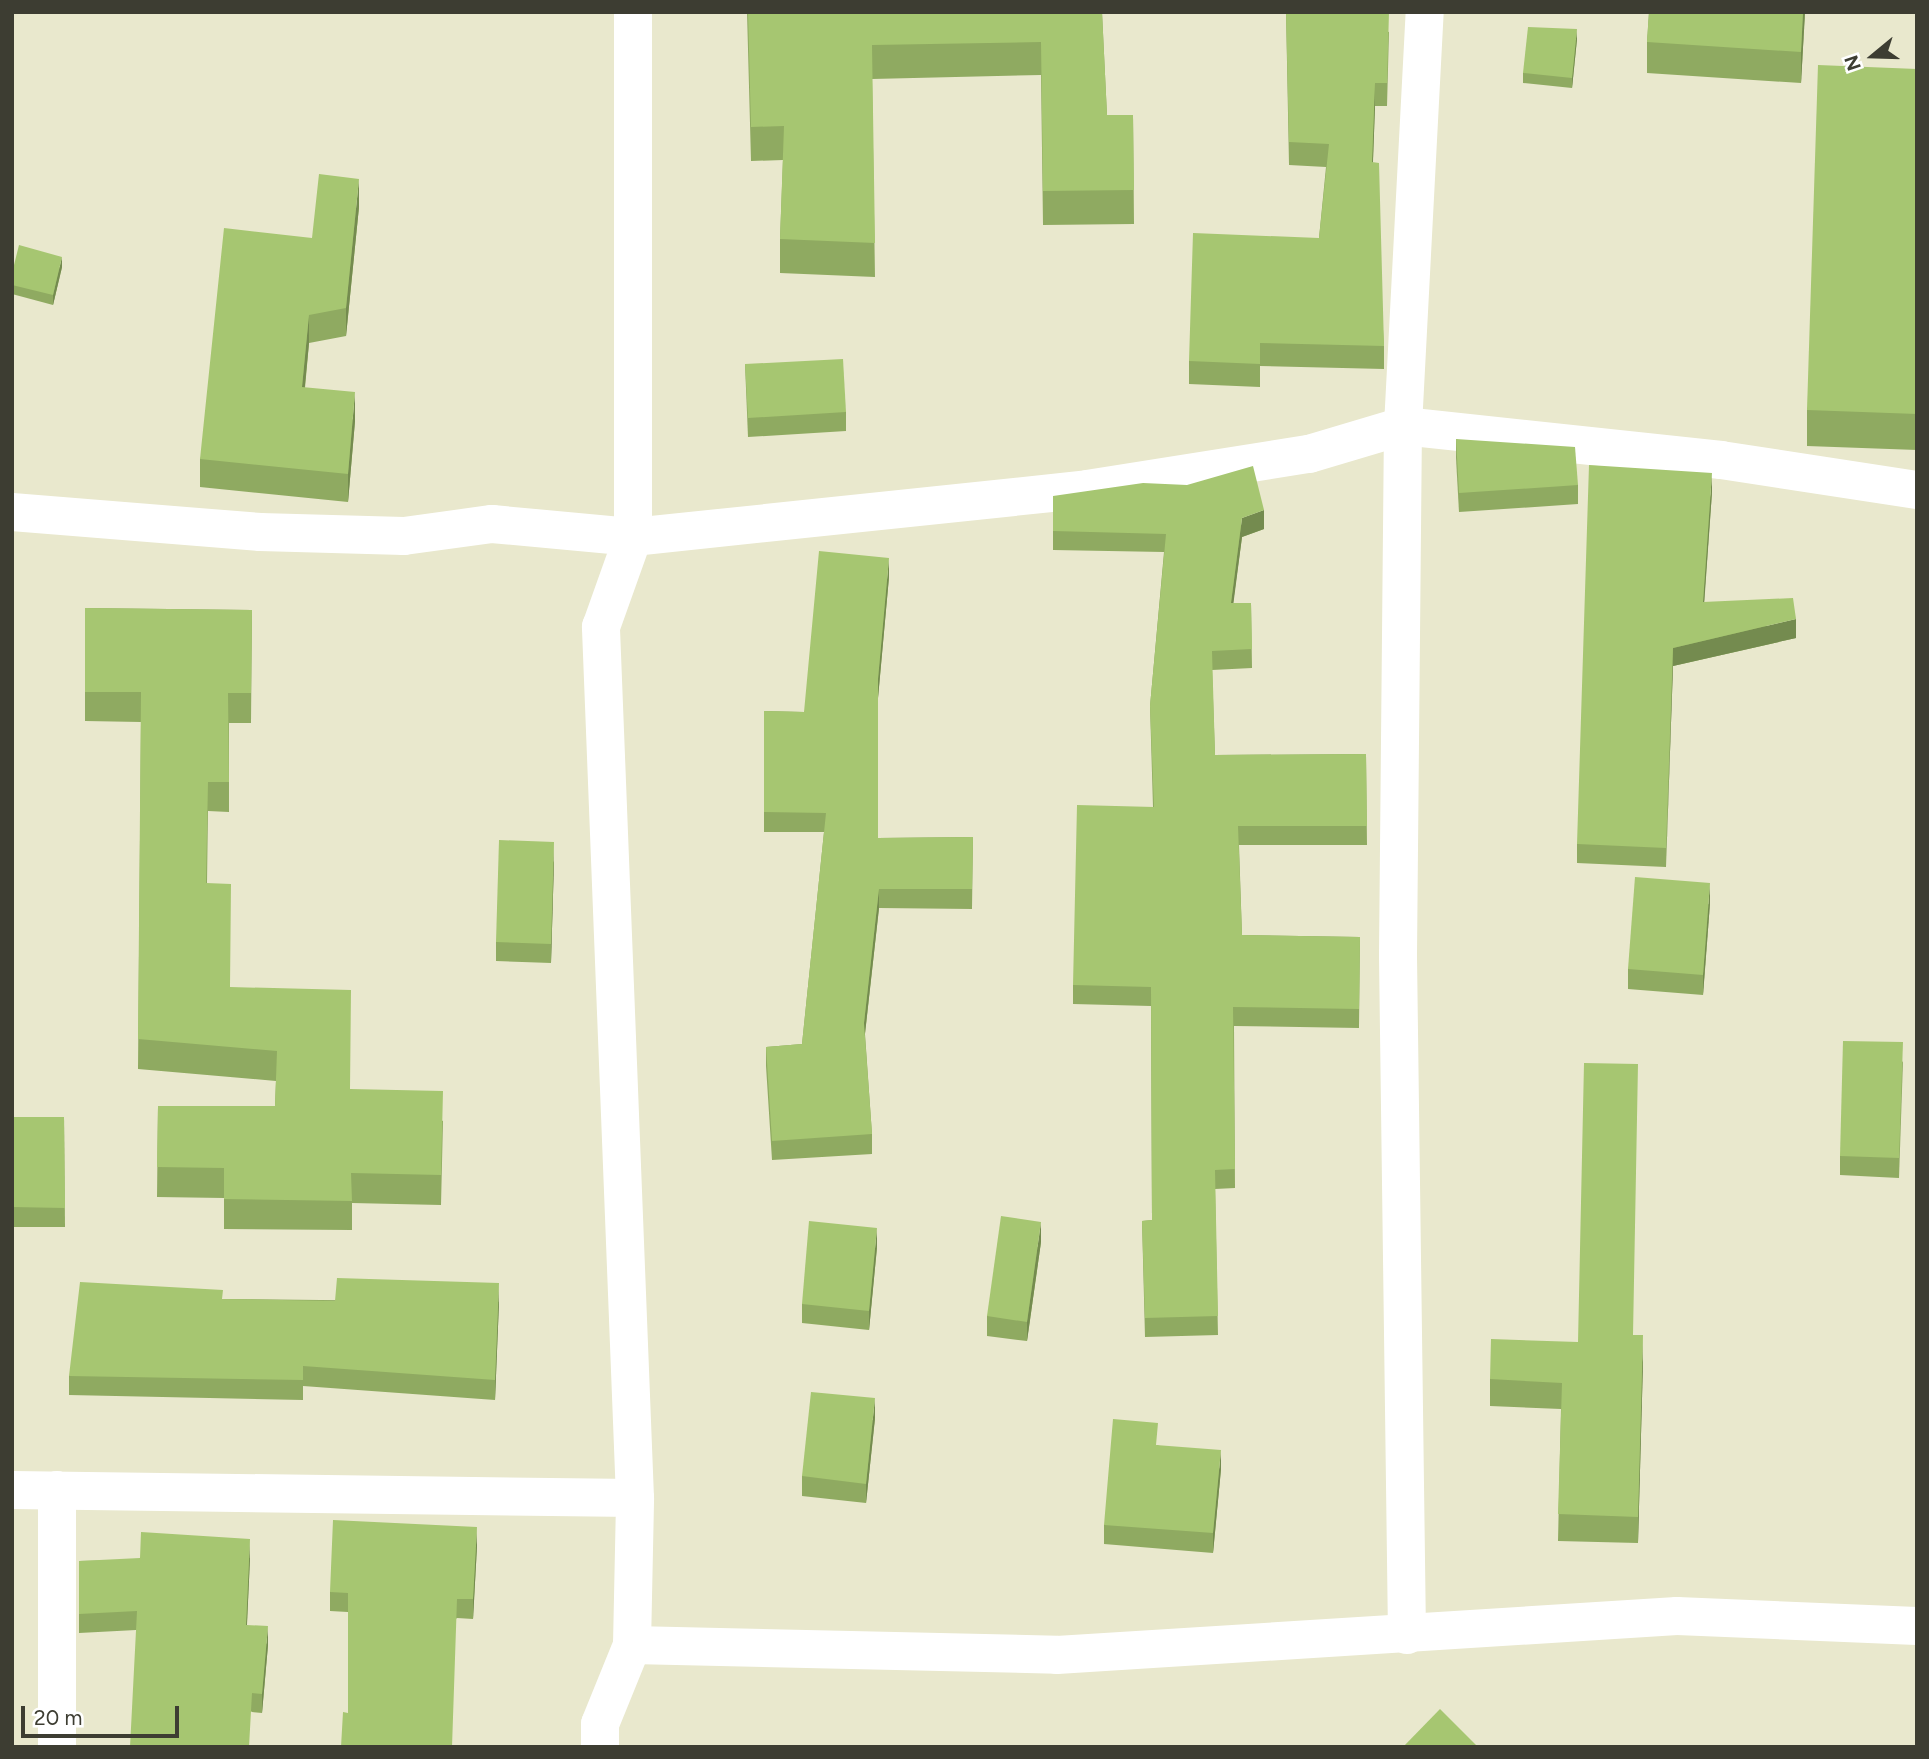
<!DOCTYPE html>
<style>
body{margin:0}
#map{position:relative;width:1929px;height:1759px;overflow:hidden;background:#e9e8cd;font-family:Figtree,sans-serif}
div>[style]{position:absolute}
.street>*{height:38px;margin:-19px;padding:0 19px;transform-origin:19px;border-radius:19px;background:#fff}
.wall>*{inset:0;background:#8faa61}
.shaded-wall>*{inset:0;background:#748b4f}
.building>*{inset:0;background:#a6c671}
span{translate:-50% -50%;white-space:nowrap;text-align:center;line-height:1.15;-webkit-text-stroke:5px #fff;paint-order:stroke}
.frame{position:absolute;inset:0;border:14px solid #3d3d32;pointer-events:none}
.north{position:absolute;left:1838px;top:21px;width:70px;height:70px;-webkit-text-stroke:5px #fff;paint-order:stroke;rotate:251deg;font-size:19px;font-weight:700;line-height:28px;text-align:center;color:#3d3d32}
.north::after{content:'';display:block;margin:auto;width:24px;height:32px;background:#3d3d32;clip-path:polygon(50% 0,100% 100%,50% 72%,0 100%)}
.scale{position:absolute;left:21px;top:1706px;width:158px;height:32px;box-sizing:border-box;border:4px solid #3d3d32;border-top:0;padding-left:9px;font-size:21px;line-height:24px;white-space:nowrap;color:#3d3d32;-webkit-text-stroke:5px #fff;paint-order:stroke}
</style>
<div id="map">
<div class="street">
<i style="left:12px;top:512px;width:249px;rotate:4.6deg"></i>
<i style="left:260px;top:532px;width:144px;rotate:1.6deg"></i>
<i style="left:404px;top:536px;width:89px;rotate:-7.8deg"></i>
<i style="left:492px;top:524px;width:142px;rotate:5.3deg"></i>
<i style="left:633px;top:537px;width:457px;rotate:-6deg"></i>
<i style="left:1087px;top:489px;width:225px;rotate:-9deg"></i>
<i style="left:1309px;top:454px;width:98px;rotate:-16.6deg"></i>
<i style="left:1403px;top:426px;width:320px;rotate:6.1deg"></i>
<i style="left:1721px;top:460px;width:198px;rotate:8.7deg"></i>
<i style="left:12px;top:1490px;width:623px;rotate:0.74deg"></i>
<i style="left:1407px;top:1635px;width:681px;rotate:-90.76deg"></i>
<i style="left:1398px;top:954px;width:528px;rotate:-89.46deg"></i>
<i style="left:1403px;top:426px;width:415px;rotate:-87deg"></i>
<i style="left:632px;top:1645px;width:425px;rotate:1.3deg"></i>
<i style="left:1057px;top:1655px;width:621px;rotate:-3.6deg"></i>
<i style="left:1677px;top:1616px;width:240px;rotate:2.4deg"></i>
<i style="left:57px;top:1747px;width:257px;rotate:-90deg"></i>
<i style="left:600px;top:1747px;width:23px;rotate:-90deg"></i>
<i style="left:600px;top:1724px;width:85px;rotate:-67.9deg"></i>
<i style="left:632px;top:1645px;width:147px;rotate:-88.8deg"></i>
<i style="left:635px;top:1498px;width:872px;rotate:-92.24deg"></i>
<i style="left:601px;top:627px;width:96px;rotate:-70.4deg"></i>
<i style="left:633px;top:537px;width:525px;rotate:-90deg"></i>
</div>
<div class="wall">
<i style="clip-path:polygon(747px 12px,1102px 12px,1107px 115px,1133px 115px,1134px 224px,1043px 225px,1041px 75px,872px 79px,875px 277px,780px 273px,780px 239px,783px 160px,751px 161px)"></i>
<i style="clip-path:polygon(1286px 12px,1389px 32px,1387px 106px,1375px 106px,1373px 162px,1384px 346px,1384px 369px,1260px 366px,1260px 387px,1189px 384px,1189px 361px,1319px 238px,1326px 167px,1289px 165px)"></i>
<i style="clip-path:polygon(1649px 12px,1805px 12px,1801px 83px,1647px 73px,1647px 42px)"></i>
<i style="clip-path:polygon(1577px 39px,1572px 88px,1523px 83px,1523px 73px)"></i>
<i style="clip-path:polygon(1917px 69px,1917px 450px,1807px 446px,1807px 410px)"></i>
<i style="clip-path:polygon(359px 207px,346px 336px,309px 343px,305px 388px,355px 421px,348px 502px,200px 487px,200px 459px,312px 238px)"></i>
<i style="clip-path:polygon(62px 267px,53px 305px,12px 294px,12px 273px)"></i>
<i style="clip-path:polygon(745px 364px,846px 412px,846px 431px,748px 437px)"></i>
<i style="clip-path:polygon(1456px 439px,1578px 485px,1578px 504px,1459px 512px,1456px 458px)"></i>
<i style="clip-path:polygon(1712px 492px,1704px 602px,1796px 638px,1673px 666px,1666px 867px,1577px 863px,1577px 844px)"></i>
<i style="clip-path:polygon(1053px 496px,1264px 529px,1242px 537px,1233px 603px,1251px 603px,1252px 668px,1212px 670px,1215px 755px,1366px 754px,1367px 845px,1239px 845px,1242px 935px,1360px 937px,1359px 1028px,1234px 1026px,1235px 1188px,1215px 1189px,1218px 1335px,1145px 1337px,1142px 1221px,1152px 1220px,1151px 1006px,1073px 1004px,1073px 985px,1153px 807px,1150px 706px,1164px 552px,1053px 550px)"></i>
<i style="clip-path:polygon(889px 577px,878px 698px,878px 838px,973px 837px,972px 909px,879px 908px,865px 1034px,872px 1134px,872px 1154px,772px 1160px,766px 1066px,766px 1047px,802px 1044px,824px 832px,764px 832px,764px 711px,804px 712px)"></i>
<i style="clip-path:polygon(85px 608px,252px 610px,251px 723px,229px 723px,229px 812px,208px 811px,207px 883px,230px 987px,350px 1089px,443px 1121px,441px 1205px,352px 1203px,352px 1230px,224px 1229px,224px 1198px,157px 1197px,158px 1106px,275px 1106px,276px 1081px,138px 1069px,141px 722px,85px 721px)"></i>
<i style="clip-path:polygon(554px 861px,551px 963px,496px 961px,496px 942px)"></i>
<i style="clip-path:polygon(1710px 903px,1703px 995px,1628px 989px,1628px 969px)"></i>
<i style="clip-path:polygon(1903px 1061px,1899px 1178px,1840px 1175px,1840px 1156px)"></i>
<i style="clip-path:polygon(12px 1117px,64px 1117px,65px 1227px,12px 1227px)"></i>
<i style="clip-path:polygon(1041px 1242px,1027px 1341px,987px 1336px,987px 1316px)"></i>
<i style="clip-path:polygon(877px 1247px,869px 1330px,802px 1323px,802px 1304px)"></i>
<i style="clip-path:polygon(223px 1299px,499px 1302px,495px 1400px,303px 1386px,303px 1400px,69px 1395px,69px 1376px)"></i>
<i style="clip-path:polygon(1634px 1335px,1643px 1362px,1638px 1543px,1558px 1541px,1561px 1409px,1490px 1406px,1490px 1379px,1578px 1342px)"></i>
<i style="clip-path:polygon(875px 1418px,866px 1503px,802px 1496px,802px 1476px)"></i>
<i style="clip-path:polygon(1157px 1445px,1221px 1469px,1213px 1553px,1104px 1544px,1104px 1525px)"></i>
<i style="clip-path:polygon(477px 1546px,473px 1619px,457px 1618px,348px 1713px,348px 1612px,330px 1611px,330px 1592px)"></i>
<i style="clip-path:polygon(250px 1558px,247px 1625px,268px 1645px,262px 1713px,252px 1712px,136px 1630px,79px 1633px,79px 1561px)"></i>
</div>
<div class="shaded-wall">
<i style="clip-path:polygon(1803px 12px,1805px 12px,1801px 83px,1801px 52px)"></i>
<i style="clip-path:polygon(1577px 29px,1577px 39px,1572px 88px,1572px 78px)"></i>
<i style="clip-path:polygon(1375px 83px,1375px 106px,1372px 185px,1372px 162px)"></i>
<i style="clip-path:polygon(359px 179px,359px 207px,346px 336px,346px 308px)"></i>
<i style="clip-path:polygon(62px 257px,62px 267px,53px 305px,53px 295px)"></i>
<i style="clip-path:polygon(309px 315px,309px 343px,302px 415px,302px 387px)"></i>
<i style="clip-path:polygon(355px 392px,355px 421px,348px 502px,348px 474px)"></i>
<i style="clip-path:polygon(1712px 473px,1712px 492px,1703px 620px,1703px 602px)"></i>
<i style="clip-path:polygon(1264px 510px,1264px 529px,1242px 537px,1231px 622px,1231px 603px,1242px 518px)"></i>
<i style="clip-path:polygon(889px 558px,889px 577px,878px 698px,878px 679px)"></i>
<i style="clip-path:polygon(1796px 619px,1796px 638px,1673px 666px,1666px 867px,1673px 648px)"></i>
<i style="clip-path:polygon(554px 842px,554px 861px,551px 963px,551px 944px)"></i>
<i style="clip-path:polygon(1710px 883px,1710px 903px,1703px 995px,1703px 975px)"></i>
<i style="clip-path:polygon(879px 889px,879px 908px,864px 1042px,864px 1023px)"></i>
<i style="clip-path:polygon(1041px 1222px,1041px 1242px,1027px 1341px,1027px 1322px)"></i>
<i style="clip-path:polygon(877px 1228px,877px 1247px,869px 1330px,869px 1311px)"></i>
<i style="clip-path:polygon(499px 1283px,499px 1302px,495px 1400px,495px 1380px)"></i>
<i style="clip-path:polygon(1643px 1335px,1643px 1362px,1638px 1543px,1638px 1517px)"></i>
<i style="clip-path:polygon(875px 1398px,875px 1418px,866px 1503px,866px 1484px)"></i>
<i style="clip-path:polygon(1221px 1450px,1221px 1469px,1213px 1553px,1213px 1533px)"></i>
<i style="clip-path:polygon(477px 1527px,477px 1546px,473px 1619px,473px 1599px)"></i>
<i style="clip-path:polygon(250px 1539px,250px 1558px,246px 1643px,246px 1625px)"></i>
<i style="clip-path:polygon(268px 1626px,268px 1645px,262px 1713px,262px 1694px)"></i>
</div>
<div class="building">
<i style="clip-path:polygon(748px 12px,1102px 12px,1107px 115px,1133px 115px,1134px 190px,1043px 191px,1041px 42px,872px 45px,875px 243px,780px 239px,784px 126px,751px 127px)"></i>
<i style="clip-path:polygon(1286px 12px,1389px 12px,1387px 83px,1375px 83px,1372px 162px,1379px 163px,1384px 346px,1260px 343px,1260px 364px,1189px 361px,1193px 233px,1319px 238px,1329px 144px,1289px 142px)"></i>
<i style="clip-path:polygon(1649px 12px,1803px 12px,1801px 52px,1647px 42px)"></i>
<i style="clip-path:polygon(1528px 27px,1577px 29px,1572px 78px,1523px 73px)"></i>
<i style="clip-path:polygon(1818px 65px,1917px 69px,1917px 414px,1807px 410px)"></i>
<i style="clip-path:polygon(319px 174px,359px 179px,346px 308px,309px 315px,302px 387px,355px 392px,348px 474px,200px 459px,224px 228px,312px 238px)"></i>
<i style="clip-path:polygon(19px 245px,62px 257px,53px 295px,12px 285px,12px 273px)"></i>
<i style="clip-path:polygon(843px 359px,846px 412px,748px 418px,745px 364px)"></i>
<i style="clip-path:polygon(1456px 439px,1575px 447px,1578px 485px,1459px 493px)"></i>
<i style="clip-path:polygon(1589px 465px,1712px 473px,1703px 602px,1793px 598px,1796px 619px,1673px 648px,1666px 848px,1577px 844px)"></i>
<i style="clip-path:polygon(1253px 466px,1264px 510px,1242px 518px,1231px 603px,1251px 603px,1252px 649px,1212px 651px,1215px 755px,1366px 754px,1367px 826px,1238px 826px,1242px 935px,1360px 937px,1359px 1009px,1233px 1007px,1235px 1169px,1215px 1170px,1218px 1316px,1145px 1318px,1142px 1221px,1152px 1220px,1151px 987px,1073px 985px,1077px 805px,1154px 807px,1150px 706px,1166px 534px,1053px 531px,1053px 496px,1143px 483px,1187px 485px)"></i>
<i style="clip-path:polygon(819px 551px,889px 558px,878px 679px,878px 838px,973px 837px,972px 889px,879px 889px,864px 1023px,872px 1134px,772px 1141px,766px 1047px,802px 1044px,826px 813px,764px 812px,764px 711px,804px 712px)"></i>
<i style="clip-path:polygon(85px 608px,252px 610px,251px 693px,228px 693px,229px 782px,208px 782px,206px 883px,231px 884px,230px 987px,351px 990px,350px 1089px,443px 1091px,441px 1175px,351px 1173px,352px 1201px,224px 1199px,224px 1168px,157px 1167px,158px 1106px,275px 1106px,277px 1051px,138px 1039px,141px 692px,85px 692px)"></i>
<i style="clip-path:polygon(499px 840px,554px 842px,551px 944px,496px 942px)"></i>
<i style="clip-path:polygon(1635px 877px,1710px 883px,1703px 975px,1628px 969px)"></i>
<i style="clip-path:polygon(1843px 1041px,1903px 1042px,1899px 1158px,1840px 1156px)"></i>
<i style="clip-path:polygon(1584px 1063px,1638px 1064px,1633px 1335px,1643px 1335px,1638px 1517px,1558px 1514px,1562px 1383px,1490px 1379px,1491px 1339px,1578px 1342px)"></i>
<i style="clip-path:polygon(12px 1117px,64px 1117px,65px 1208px,12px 1207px)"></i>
<i style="clip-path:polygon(1001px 1216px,1041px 1222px,1027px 1322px,987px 1316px)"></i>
<i style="clip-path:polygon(809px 1221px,877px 1228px,869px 1311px,802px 1304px)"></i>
<i style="clip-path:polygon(337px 1278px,499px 1283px,495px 1380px,303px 1366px,303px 1380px,69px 1376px,80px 1282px,223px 1290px,222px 1299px,335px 1301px)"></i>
<i style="clip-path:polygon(811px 1392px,875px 1398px,866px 1484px,802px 1476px)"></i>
<i style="clip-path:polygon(1113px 1419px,1158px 1423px,1156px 1445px,1221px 1450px,1213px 1533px,1104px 1525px)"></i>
<i style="clip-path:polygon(333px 1520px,477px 1527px,473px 1599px,457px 1599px,452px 1747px,341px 1747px,343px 1712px,348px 1713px,348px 1593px,330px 1592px)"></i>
<i style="clip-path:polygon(141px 1532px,250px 1539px,246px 1625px,268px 1626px,262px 1694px,252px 1693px,249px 1747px,130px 1747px,137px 1611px,79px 1614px,79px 1561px,140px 1558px)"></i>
<i style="clip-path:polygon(1440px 1709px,1478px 1747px,1403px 1747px)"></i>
</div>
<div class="frame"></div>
<div class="north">N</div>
<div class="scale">20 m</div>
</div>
